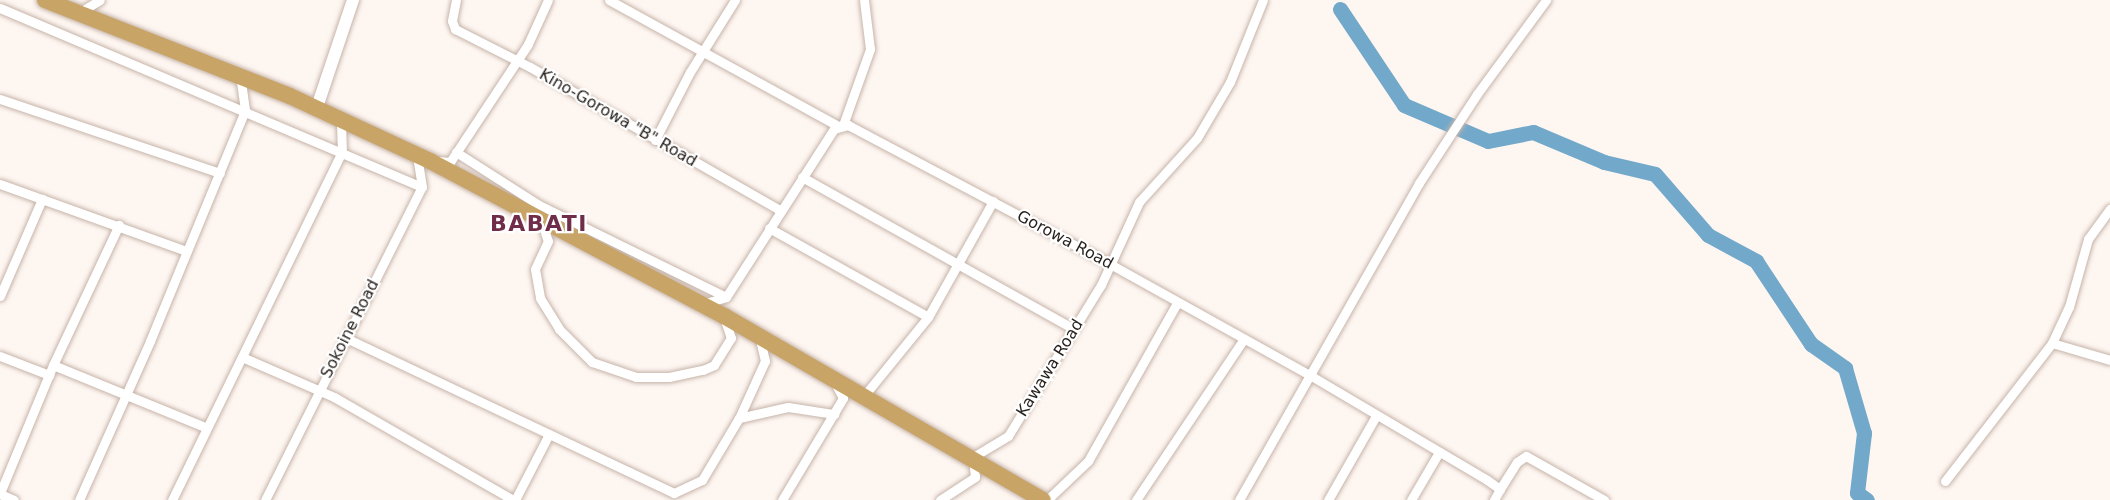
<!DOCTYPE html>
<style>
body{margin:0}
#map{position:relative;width:2110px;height:500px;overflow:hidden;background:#fef6f1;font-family:"DejaVu Sans",sans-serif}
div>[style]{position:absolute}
.river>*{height:15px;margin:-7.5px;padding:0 7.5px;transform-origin:7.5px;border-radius:7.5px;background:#72a9cb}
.roads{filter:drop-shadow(0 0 2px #c6b4a9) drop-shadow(0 0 2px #c6b4a9)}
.minor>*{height:9px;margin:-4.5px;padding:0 4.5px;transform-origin:4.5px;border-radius:4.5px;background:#fff}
.tertiary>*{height:12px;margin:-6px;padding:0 6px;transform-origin:6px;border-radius:6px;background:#fff}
.trunk>*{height:16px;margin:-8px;padding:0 8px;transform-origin:8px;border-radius:8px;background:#c8a466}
span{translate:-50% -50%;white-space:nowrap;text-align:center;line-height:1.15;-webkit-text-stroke:4.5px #fff;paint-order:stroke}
.street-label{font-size:16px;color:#261f1b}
.district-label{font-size:22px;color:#702d49;font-weight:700;letter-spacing:1.5px}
</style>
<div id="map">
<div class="river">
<i style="left:1340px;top:9px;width:115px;rotate:56.3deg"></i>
<i style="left:1404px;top:105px;width:91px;rotate:23.2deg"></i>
<i style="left:1488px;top:141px;width:46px;rotate:-11.3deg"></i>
<i style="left:1533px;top:132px;width:77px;rotate:22.9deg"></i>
<i style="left:1604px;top:162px;width:52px;rotate:13.2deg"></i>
<i style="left:1655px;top:174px;width:81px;rotate:49deg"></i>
<i style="left:1708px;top:235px;width:55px;rotate:28.4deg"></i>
<i style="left:1756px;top:261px;width:100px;rotate:56.5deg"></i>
<i style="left:1811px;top:344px;width:42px;rotate:35.2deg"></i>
<i style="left:1845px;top:368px;width:68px;rotate:73.7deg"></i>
<i style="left:1864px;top:433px;width:60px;rotate:96.7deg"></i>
<i style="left:1857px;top:493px;width:12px;rotate:35deg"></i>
</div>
<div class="roads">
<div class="minor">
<i style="left:456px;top:0;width:21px;rotate:101deg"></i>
<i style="left:452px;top:21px;width:9px;rotate:69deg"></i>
<i style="left:455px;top:29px;width:84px;rotate:26.9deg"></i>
<i style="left:530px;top:67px;width:288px;rotate:29.8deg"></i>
<i style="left:609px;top:0;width:261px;rotate:28.8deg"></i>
<i style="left:0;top:8px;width:458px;rotate:23deg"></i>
<i style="left:80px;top:12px;width:23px;rotate:-31deg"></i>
<i style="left:0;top:99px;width:232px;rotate:18.6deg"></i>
<i style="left:843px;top:125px;width:81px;rotate:-70.4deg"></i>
<i style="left:870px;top:49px;width:49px;rotate:-97deg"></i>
<i style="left:655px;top:140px;width:76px;rotate:-62.8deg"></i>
<i style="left:690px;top:72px;width:85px;rotate:-58deg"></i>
<i style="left:456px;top:152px;width:98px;rotate:32.6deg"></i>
<i style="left:539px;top:205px;width:208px;rotate:26.2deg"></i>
<i style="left:438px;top:161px;width:12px;rotate:5deg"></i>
<i style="left:450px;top:162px;width:141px;rotate:-56.5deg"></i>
<i style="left:528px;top:44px;width:48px;rotate:-65.6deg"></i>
<i style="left:802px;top:177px;width:312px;rotate:29.2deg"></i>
<i style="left:0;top:184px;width:198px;rotate:19.8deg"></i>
<i style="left:541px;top:220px;width:22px;rotate:72deg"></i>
<i style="left:548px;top:241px;width:31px;rotate:115deg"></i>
<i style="left:535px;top:269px;width:29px;rotate:80deg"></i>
<i style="left:540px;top:298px;width:36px;rotate:58deg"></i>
<i style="left:559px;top:329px;width:47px;rotate:45deg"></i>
<i style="left:592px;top:362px;width:46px;rotate:18.8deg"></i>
<i style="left:636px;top:377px;width:33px"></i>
<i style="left:669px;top:377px;width:35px;rotate:-12deg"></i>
<i style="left:703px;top:370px;width:12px;rotate:-24deg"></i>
<i style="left:714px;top:365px;width:32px;rotate:-58deg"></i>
<i style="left:731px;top:338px;width:21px;rotate:-109deg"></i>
<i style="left:769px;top:228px;width:182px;rotate:29.2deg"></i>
<i style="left:0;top:296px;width:106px;rotate:-66.6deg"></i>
<i style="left:702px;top:304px;width:25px;rotate:-16deg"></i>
<i style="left:726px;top:297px;width:200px;rotate:-57.3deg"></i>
<i style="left:834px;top:129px;width:15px;rotate:-16deg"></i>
<i style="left:848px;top:125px;width:299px;rotate:27.9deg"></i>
<i style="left:1112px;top:265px;width:224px;rotate:29.1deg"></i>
<i style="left:1308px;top:374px;width:208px;rotate:30.6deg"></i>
<i style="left:1487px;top:480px;width:16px;rotate:35deg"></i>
<i style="left:1500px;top:489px;width:13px;rotate:119deg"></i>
<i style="left:346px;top:338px;width:363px;rotate:25.3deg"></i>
<i style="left:674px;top:493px;width:31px;rotate:-25deg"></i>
<i style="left:702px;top:480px;width:72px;rotate:-59.2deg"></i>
<i style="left:739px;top:418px;width:63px;rotate:-65.5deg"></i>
<i style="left:765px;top:361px;width:26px;rotate:-103deg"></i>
<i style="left:2052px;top:343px;width:60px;rotate:16.3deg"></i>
<i style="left:0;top:356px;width:53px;rotate:21.2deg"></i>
<i style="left:242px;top:357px;width:100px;rotate:23.5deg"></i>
<i style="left:334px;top:397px;width:207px;rotate:29.9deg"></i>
<i style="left:53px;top:365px;width:166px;rotate:22.2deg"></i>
<i style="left:863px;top:397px;width:103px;rotate:-50.9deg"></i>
<i style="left:928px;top:317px;width:133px;rotate:-60.7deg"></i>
<i style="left:739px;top:418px;width:50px;rotate:-12.7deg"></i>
<i style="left:788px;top:407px;width:47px;rotate:8.7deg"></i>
<i style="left:1945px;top:481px;width:175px;rotate:-52.2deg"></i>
<i style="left:2052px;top:343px;width:40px;rotate:-65deg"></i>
<i style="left:2069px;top:307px;width:71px;rotate:-74.4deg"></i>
<i style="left:2088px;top:239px;width:37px;rotate:-54deg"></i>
<i style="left:1500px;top:489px;width:32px;rotate:-58deg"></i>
<i style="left:1517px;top:462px;width:11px;rotate:-34deg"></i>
<i style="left:1526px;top:456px;width:90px;rotate:29.4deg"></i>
<i style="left:0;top:493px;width:139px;rotate:-67.5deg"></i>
<i style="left:53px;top:365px;width:155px;rotate:-64.8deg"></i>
<i style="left:0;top:494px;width:15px;rotate:23deg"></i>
<i style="left:79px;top:500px;width:174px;rotate:-65.9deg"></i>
<i style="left:150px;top:341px;width:250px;rotate:-67.6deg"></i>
<i style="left:245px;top:110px;width:35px;rotate:-98deg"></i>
<i style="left:172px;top:500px;width:387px;rotate:-64deg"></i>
<i style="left:342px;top:152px;width:33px;rotate:-92deg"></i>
<i style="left:265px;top:500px;width:350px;rotate:-63.4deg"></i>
<i style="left:422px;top:187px;width:32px;rotate:-99deg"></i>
<i style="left:515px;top:500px;width:74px;rotate:-62.7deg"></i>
<i style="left:782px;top:500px;width:119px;rotate:-59.1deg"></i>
<i style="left:843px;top:398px;width:17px;rotate:-118deg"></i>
<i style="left:940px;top:500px;width:42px;rotate:-33.3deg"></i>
<i style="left:975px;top:477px;width:20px;rotate:-96deg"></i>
<i style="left:973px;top:457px;width:41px;rotate:-31deg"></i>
<i style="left:1008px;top:436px;width:177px;rotate:-58.4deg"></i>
<i style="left:1101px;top:285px;width:91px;rotate:-65.4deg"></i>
<i style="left:1139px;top:202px;width:86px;rotate:-47.8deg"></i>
<i style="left:1197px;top:138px;width:65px;rotate:-59.5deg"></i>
<i style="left:1230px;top:82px;width:88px;rotate:-68.1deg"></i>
<i style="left:1047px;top:500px;width:57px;rotate:-43.6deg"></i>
<i style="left:1088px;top:461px;width:181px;rotate:-60.6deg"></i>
<i style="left:1136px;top:500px;width:192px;rotate:-56.2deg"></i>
<i style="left:1239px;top:500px;width:365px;rotate:-60.4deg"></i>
<i style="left:1419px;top:183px;width:106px;rotate:-56.9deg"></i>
<i style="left:1477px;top:94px;width:117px;rotate:-53.7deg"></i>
<i style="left:1328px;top:500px;width:97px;rotate:-60.3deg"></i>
<i style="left:1411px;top:500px;width:56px;rotate:-59.7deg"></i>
</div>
<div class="tertiary">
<i style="left:317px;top:107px;width:113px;rotate:-71.4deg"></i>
</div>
<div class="trunk">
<i style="left:45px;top:0;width:263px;rotate:21.4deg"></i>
<i style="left:290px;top:96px;width:154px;rotate:24.9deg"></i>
<i style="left:430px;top:161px;width:332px;rotate:27.8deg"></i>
<i style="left:724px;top:316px;width:368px;rotate:30deg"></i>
</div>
</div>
<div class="street-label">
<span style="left:618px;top:118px;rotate:30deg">Kino-Gorowa "B" Road</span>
<span style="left:1065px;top:240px;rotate:28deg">Gorowa Road</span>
<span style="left:350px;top:329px;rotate:-63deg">Sokoine Road</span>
<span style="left:1050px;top:368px;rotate:-58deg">Kawawa Road</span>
</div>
<div class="district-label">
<span style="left:539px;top:224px">BABATI</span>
</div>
</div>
